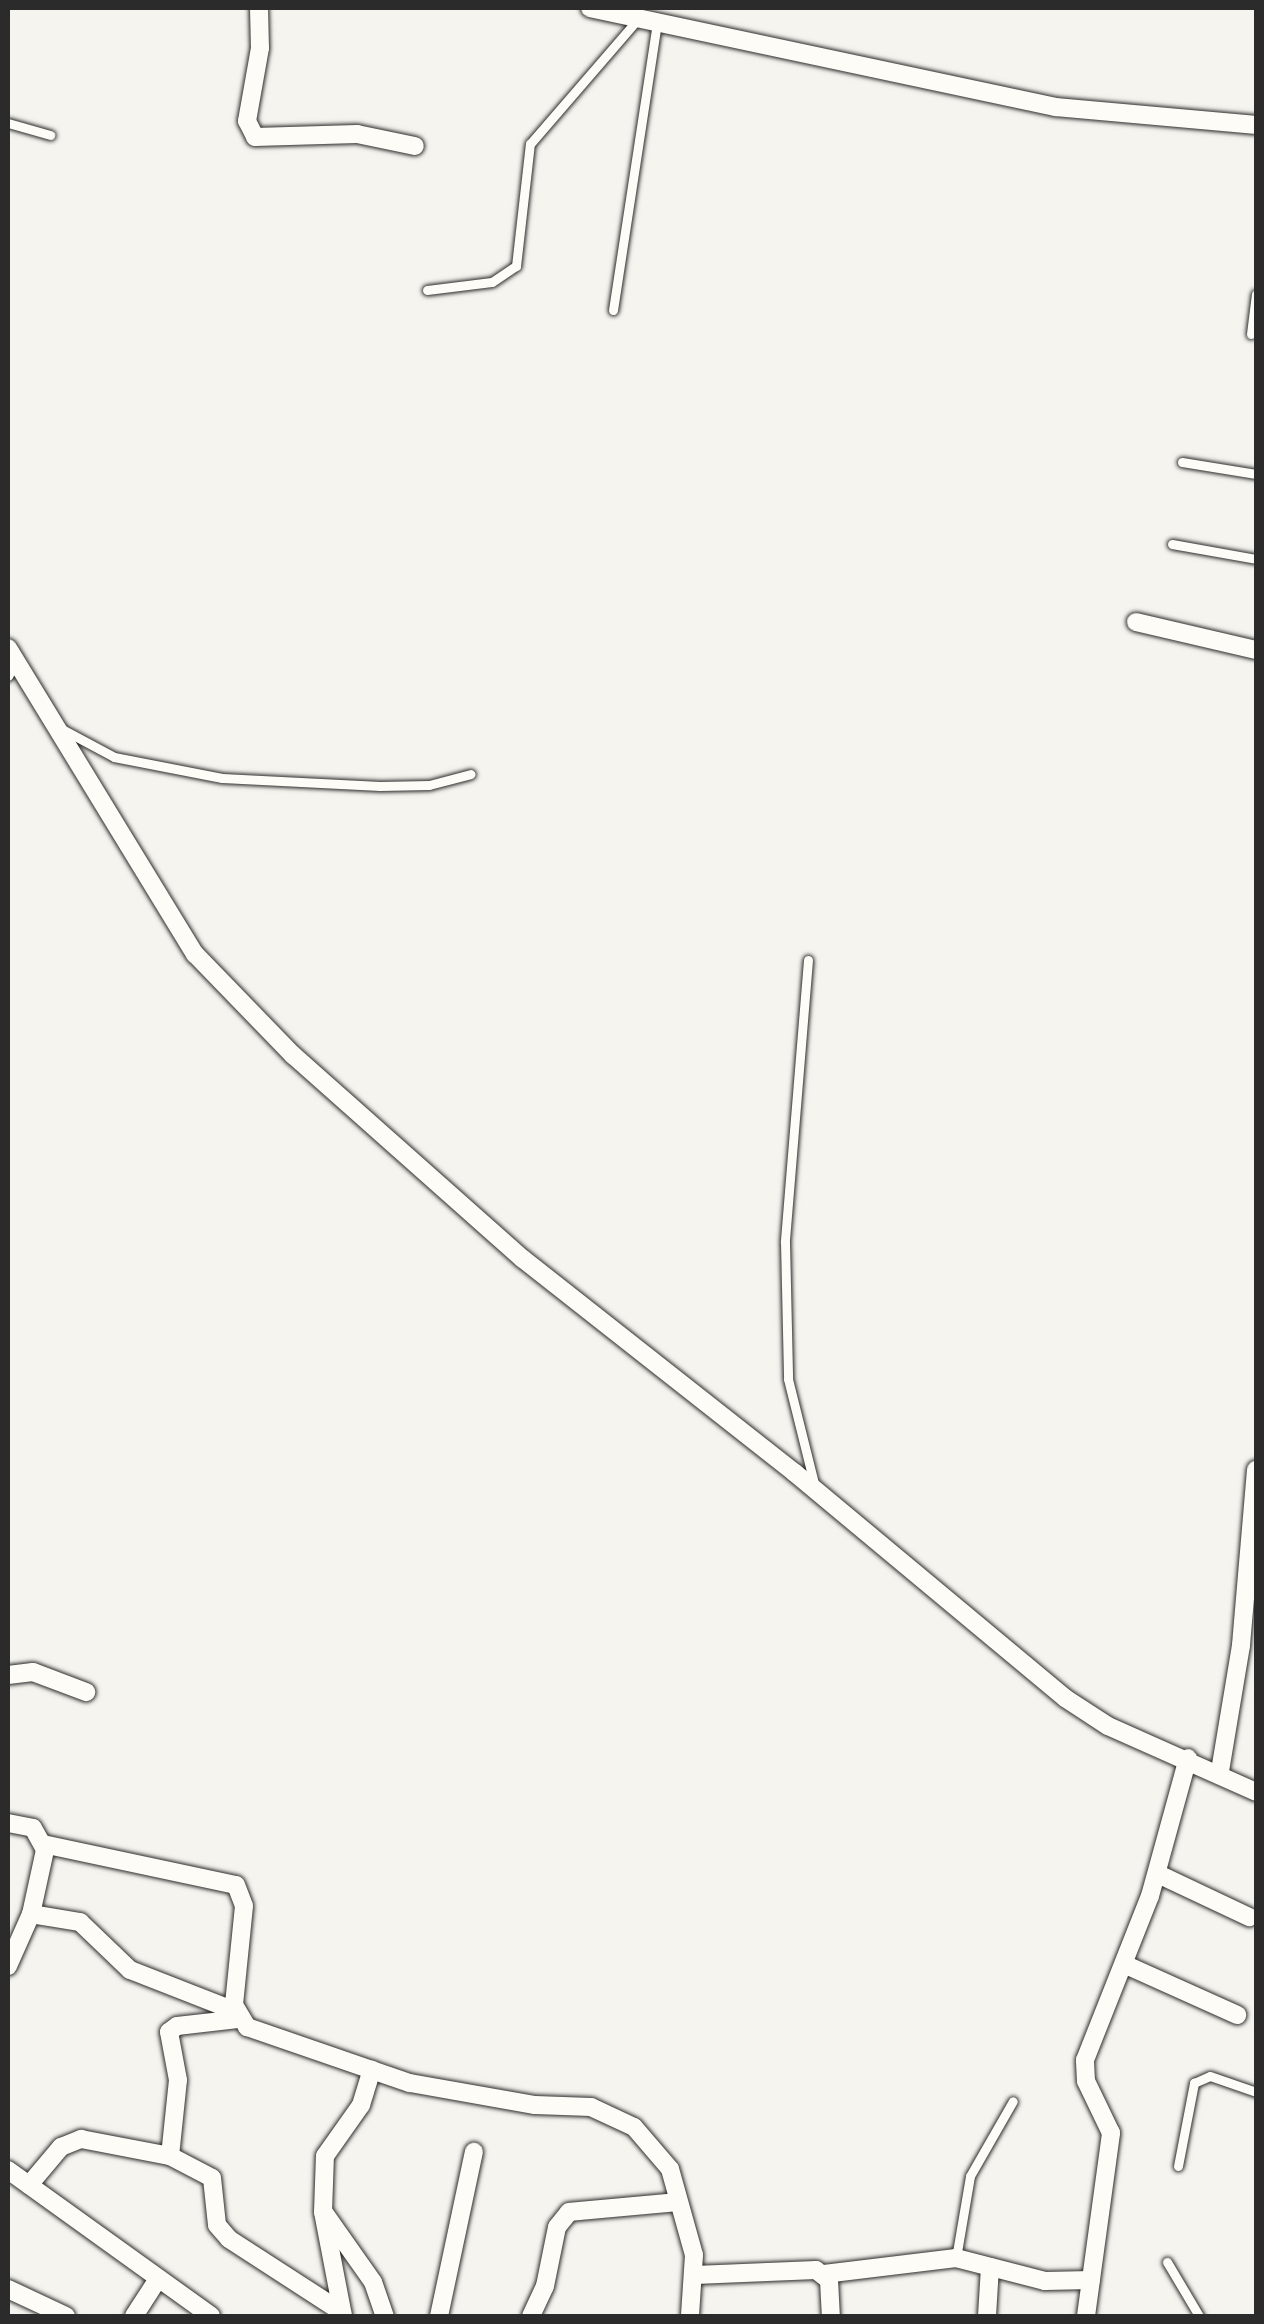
<!DOCTYPE html>
<style>
body{margin:0}
#map{position:relative;width:1264px;height:2324px;overflow:hidden;background:#f5f4ef;font-family:Dekko,sans-serif}
div>[style]{position:absolute}
.roads{filter:drop-shadow(0 0 2px #2b2b2b) drop-shadow(0 0 2px #2b2b2b)}
.service>*{height:9px;margin:-4.5px;padding:0 4.5px;transform-origin:4.5px;border-radius:4.5px;background:#fdfcf7}
.minor>*{height:18px;margin:-9px;padding:0 9px;transform-origin:9px;border-radius:9px;background:#fdfcf7}
span{translate:-50% -50%;white-space:nowrap;text-align:center;line-height:1.15;-webkit-text-stroke:8px #fdfcf7;paint-order:stroke}
.frame{position:absolute;inset:0;border:10px solid #2b2b2b;pointer-events:none}
</style>
<div id="map">
<div class="roads">
<div class="service">
<i style="left:8px;top:123px;width:44px;rotate:15.9deg"></i>
<i style="left:427px;top:290px;width:65px;rotate:-7deg"></i>
<i style="left:492px;top:282px;width:29px;rotate:-34deg"></i>
<i style="left:516px;top:266px;width:123px;rotate:-83.5deg"></i>
<i style="left:530px;top:144px;width:164px;rotate:-49.2deg"></i>
<i style="left:613px;top:310px;width:289px;rotate:-81.3deg"></i>
<i style="left:1251px;top:334px;width:40px;rotate:-82.9deg"></i>
<i style="left:1182px;top:462px;width:75px;rotate:9.2deg"></i>
<i style="left:1172px;top:544px;width:85px;rotate:10.1deg"></i>
<i style="left:8px;top:676px;width:16px;rotate:-60deg"></i>
<i style="left:60px;top:728px;width:61px;rotate:28.2deg"></i>
<i style="left:114px;top:757px;width:110px;rotate:11deg"></i>
<i style="left:222px;top:778px;width:158px;rotate:2.9deg"></i>
<i style="left:380px;top:786px;width:49px;rotate:-1.2deg"></i>
<i style="left:429px;top:785px;width:43px;rotate:-14.7deg"></i>
<i style="left:808px;top:960px;width:283px;rotate:94.7deg"></i>
<i style="left:785px;top:1242px;width:137px;rotate:88.7deg"></i>
<i style="left:788px;top:1379px;width:107px;rotate:76deg"></i>
<i style="left:1178px;top:2166px;width:85px;rotate:-79.1deg"></i>
<i style="left:1194px;top:2083px;width:17px;rotate:-24deg"></i>
<i style="left:1210px;top:2076px;width:49px;rotate:19.2deg"></i>
<i style="left:956px;top:2258px;width:83px;rotate:-80.3deg"></i>
<i style="left:970px;top:2176px;width:86px;rotate:-60.2deg"></i>
<i style="left:1167px;top:2262px;width:63px;rotate:59.3deg"></i>
</div>
<div class="minor">
<i style="left:259px;top:8px;width:40px;rotate:88.6deg"></i>
<i style="left:260px;top:48px;width:74px;rotate:100.1deg"></i>
<i style="left:247px;top:121px;width:18px;rotate:63deg"></i>
<i style="left:255px;top:137px;width:102px;rotate:-1.7deg"></i>
<i style="left:357px;top:134px;width:59px;rotate:11.7deg"></i>
<i style="left:590px;top:8px;width:476px;rotate:12deg"></i>
<i style="left:1056px;top:107px;width:201px;rotate:5.1deg"></i>
<i style="left:1136px;top:622px;width:123px;rotate:13.1deg"></i>
<i style="left:8px;top:648px;width:359px;rotate:58.6deg"></i>
<i style="left:195px;top:954px;width:141px;rotate:45.9deg"></i>
<i style="left:293px;top:1055px;width:307px;rotate:41.6deg"></i>
<i style="left:523px;top:1259px;width:346px;rotate:38.2deg"></i>
<i style="left:795px;top:1473px;width:351px;rotate:39.8deg"></i>
<i style="left:1065px;top:1698px;width:51px;rotate:33.1deg"></i>
<i style="left:1108px;top:1726px;width:162px;rotate:24deg"></i>
<i style="left:8px;top:1675px;width:25px;rotate:-7deg"></i>
<i style="left:33px;top:1672px;width:57px;rotate:20.7deg"></i>
<i style="left:1220px;top:1771px;width:128px;rotate:-80.5deg"></i>
<i style="left:1241px;top:1645px;width:176px;rotate:-85.1deg"></i>
<i style="left:8px;top:1823px;width:25px;rotate:11deg"></i>
<i style="left:33px;top:1828px;width:25px;rotate:61deg"></i>
<i style="left:45px;top:1850px;width:66px;rotate:102.3deg"></i>
<i style="left:31px;top:1914px;width:57px;rotate:113.9deg"></i>
<i style="left:43px;top:1844px;width:197px;rotate:12deg"></i>
<i style="left:236px;top:1885px;width:22px;rotate:69deg"></i>
<i style="left:244px;top:1906px;width:100px;rotate:95.8deg"></i>
<i style="left:234px;top:2005px;width:26px;rotate:59deg"></i>
<i style="left:247px;top:2027px;width:172px;rotate:19deg"></i>
<i style="left:410px;top:2083px;width:127px;rotate:10deg"></i>
<i style="left:535px;top:2105px;width:56px;rotate:2deg"></i>
<i style="left:591px;top:2107px;width:47px;rotate:24.9deg"></i>
<i style="left:634px;top:2127px;width:55px;rotate:49.4deg"></i>
<i style="left:670px;top:2169px;width:89px;rotate:74.4deg"></i>
<i style="left:694px;top:2255px;width:61px;rotate:93.8deg"></i>
<i style="left:1158px;top:1874px;width:101px;rotate:25.3deg"></i>
<i style="left:31px;top:1914px;width:50px;rotate:9.3deg"></i>
<i style="left:80px;top:1922px;width:69px;rotate:43.8deg"></i>
<i style="left:130px;top:1970px;width:113px;rotate:21.3deg"></i>
<i style="left:1126px;top:1965px;width:122px;rotate:24.2deg"></i>
<i style="left:170px;top:2156px;width:76px;rotate:-84deg"></i>
<i style="left:178px;top:2080px;width:49px;rotate:-100.6deg"></i>
<i style="left:169px;top:2032px;width:10px;rotate:-37deg"></i>
<i style="left:177px;top:2026px;width:61px;rotate:-6.5deg"></i>
<i style="left:8px;top:2170px;width:250px;rotate:35.7deg"></i>
<i style="left:29px;top:2185px;width:50px;rotate:-49.9deg"></i>
<i style="left:61px;top:2147px;width:22px;rotate:-22deg"></i>
<i style="left:81px;top:2139px;width:91px;rotate:10.8deg"></i>
<i style="left:170px;top:2156px;width:47px;rotate:27.6deg"></i>
<i style="left:212px;top:2178px;width:47px;rotate:83.9deg"></i>
<i style="left:217px;top:2225px;width:18px;rotate:49deg"></i>
<i style="left:229px;top:2239px;width:135px;rotate:32.9deg"></i>
<i style="left:325px;top:2214px;width:83px;rotate:54.8deg"></i>
<i style="left:373px;top:2282px;width:36px;rotate:71deg"></i>
<i style="left:824px;top:2274px;width:133px;rotate:-6.9deg"></i>
<i style="left:956px;top:2258px;width:92px;rotate:14.5deg"></i>
<i style="left:1045px;top:2281px;width:46px;rotate:-1.2deg"></i>
<i style="left:695px;top:2275px;width:121px;rotate:-2.4deg"></i>
<i style="left:816px;top:2270px;width:16px;rotate:38deg"></i>
<i style="left:829px;top:2280px;width:36px;rotate:87deg"></i>
<i style="left:8px;top:2289px;width:64px;rotate:25deg"></i>
<i style="left:134px;top:2316px;width:40px;rotate:-57.1deg"></i>
<i style="left:343px;top:2316px;width:106px;rotate:-100.9deg"></i>
<i style="left:323px;top:2212px;width:56px;rotate:-88deg"></i>
<i style="left:325px;top:2156px;width:62px;rotate:-54.8deg"></i>
<i style="left:361px;top:2105px;width:37px;rotate:-73deg"></i>
<i style="left:439px;top:2316px;width:168px;rotate:-78deg"></i>
<i style="left:531px;top:2316px;width:33px;rotate:-65deg"></i>
<i style="left:545px;top:2286px;width:60px;rotate:-78.5deg"></i>
<i style="left:557px;top:2227px;width:19px;rotate:-51deg"></i>
<i style="left:569px;top:2212px;width:109px;rotate:-5.2deg"></i>
<i style="left:987px;top:2316px;width:49px;rotate:-86.5deg"></i>
<i style="left:1086px;top:2316px;width:185px;rotate:-82.2deg"></i>
<i style="left:1111px;top:2133px;width:58px;rotate:-115.7deg"></i>
<i style="left:1086px;top:2081px;width:21px;rotate:-93deg"></i>
<i style="left:1085px;top:2060px;width:176px;rotate:-68.4deg"></i>
<i style="left:1150px;top:1896px;width:143px;rotate:-74.6deg"></i>
</div>
</div>
<div class="frame"></div>
</div>
